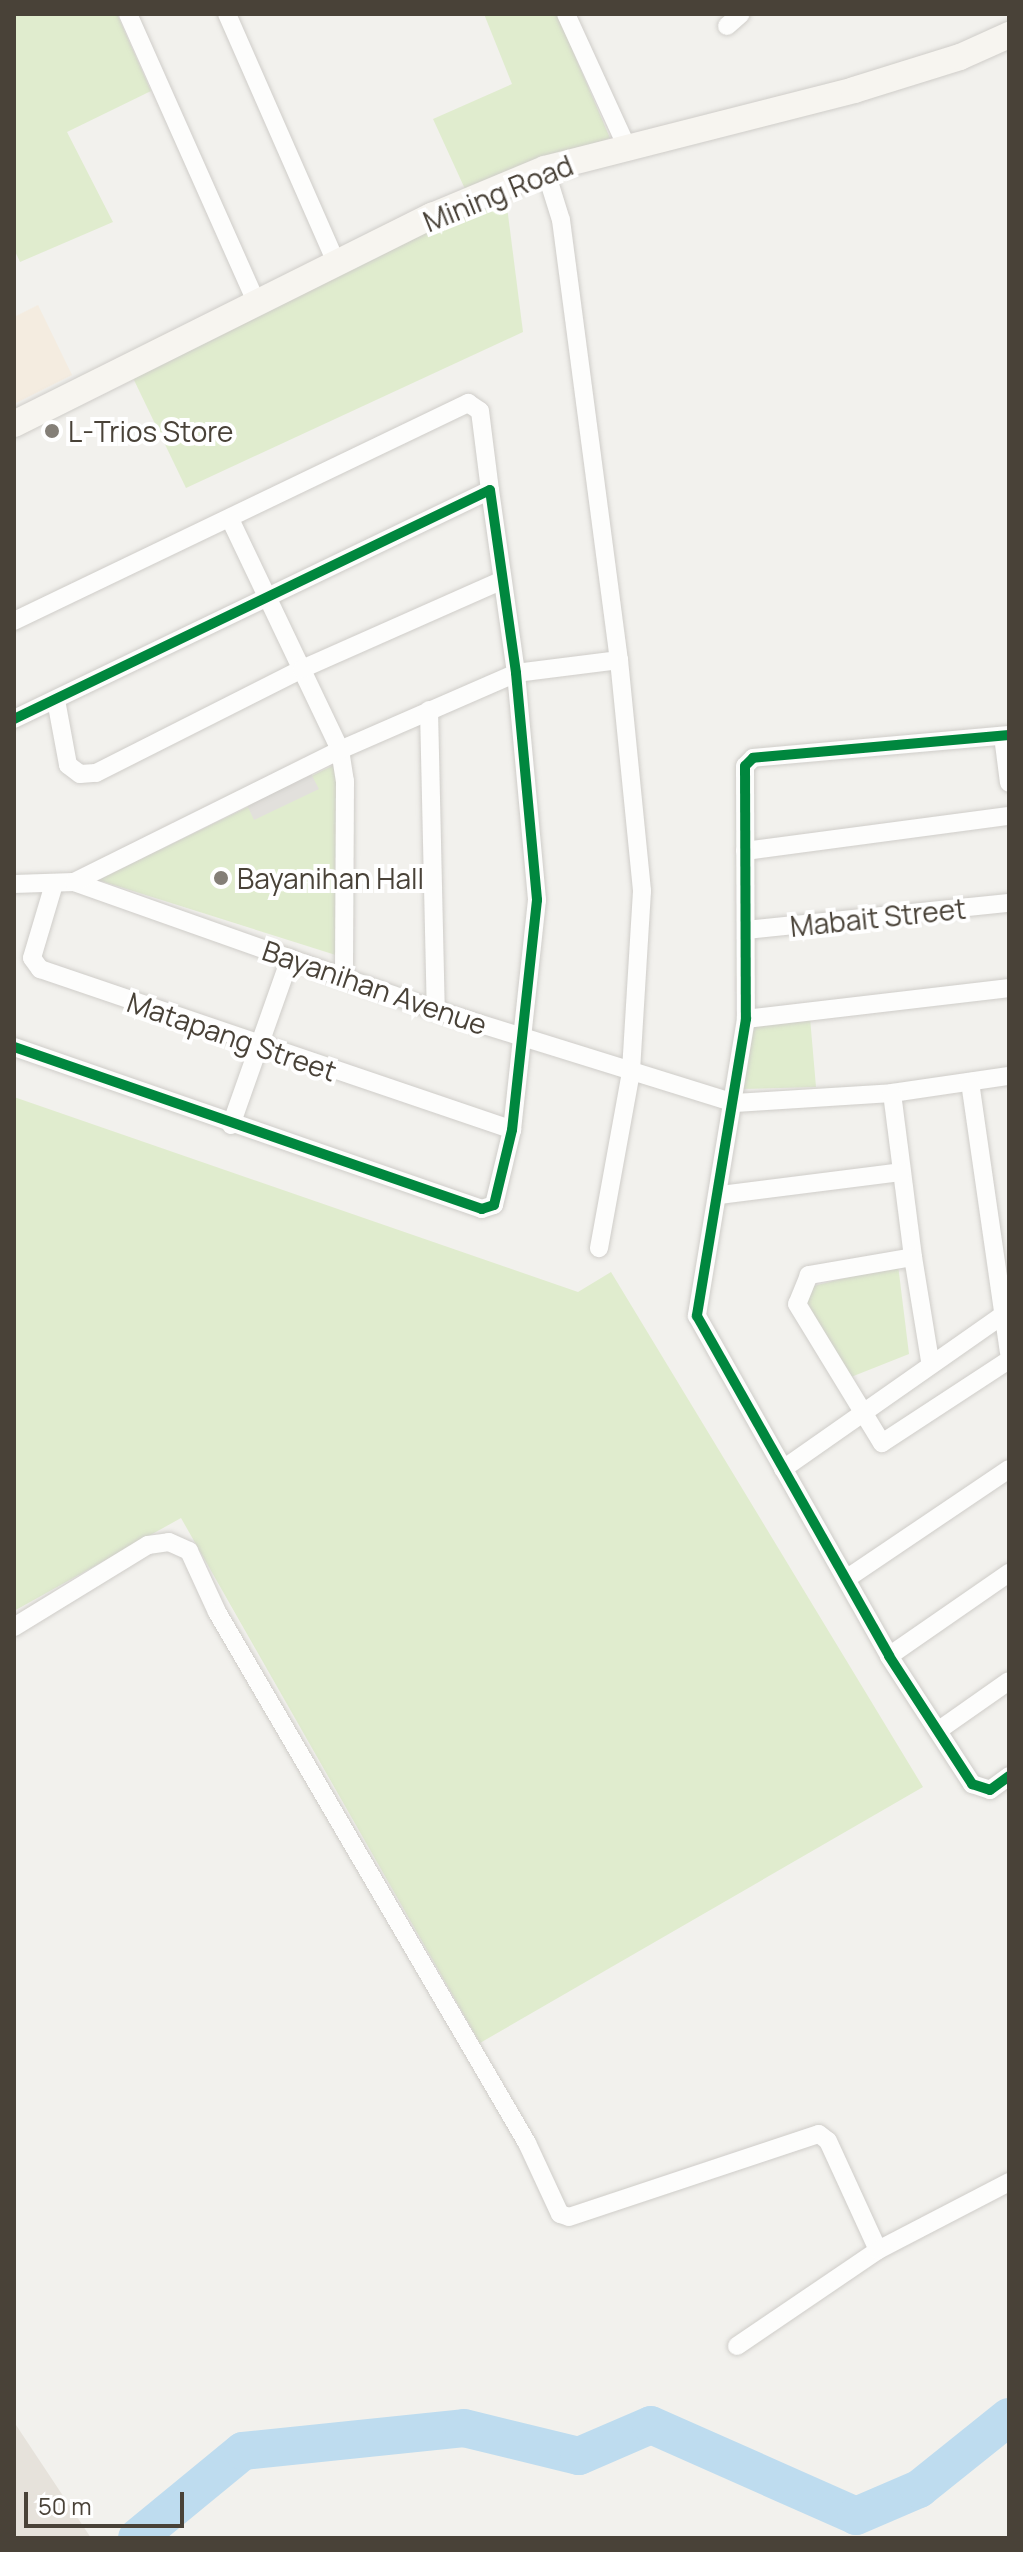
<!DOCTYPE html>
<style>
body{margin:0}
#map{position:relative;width:1023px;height:2552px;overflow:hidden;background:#f2f1ed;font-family:Manrope,sans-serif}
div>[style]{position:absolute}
.residential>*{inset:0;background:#e6e2db}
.commercial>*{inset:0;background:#f4ece0}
.green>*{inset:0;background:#e0ecce}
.parking>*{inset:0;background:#e2e0dc}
.river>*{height:38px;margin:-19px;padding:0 19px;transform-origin:19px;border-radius:19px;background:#bedcef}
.roads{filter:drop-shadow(0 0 2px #cfcdc9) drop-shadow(0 0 2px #cfcdc9)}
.street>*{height:18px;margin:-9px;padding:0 9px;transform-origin:9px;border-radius:9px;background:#fdfdfc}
.secondary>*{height:26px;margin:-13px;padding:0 13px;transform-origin:13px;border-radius:13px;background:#f7f5f0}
.cycleway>*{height:10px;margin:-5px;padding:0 5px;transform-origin:5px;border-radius:5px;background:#00873e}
.dots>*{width:22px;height:22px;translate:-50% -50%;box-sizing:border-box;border:4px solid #fff;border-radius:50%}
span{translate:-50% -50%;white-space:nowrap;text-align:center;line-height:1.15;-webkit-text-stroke:8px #fff;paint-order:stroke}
.street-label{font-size:28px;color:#494238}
.poi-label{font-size:28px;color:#494238}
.left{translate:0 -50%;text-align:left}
.frame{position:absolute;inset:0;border:16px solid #494238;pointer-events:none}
.scale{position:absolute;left:24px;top:2492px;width:160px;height:36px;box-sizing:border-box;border:4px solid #494238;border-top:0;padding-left:10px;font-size:24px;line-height:28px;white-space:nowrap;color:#494238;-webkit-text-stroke:6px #fff;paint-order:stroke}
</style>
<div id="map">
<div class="residential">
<i style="clip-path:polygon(14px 2422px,91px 2538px,14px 2538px)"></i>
</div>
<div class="commercial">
<i style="clip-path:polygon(38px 305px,72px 375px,14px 404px,14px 317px)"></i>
</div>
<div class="green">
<i style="clip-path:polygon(14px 14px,117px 14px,151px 91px,67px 132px,113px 222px,20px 262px,14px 249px)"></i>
<i style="clip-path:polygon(484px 14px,557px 14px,610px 138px,465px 189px,433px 119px,512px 84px)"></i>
<i style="clip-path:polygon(505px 191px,523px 332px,186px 488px,133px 378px)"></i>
<i style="clip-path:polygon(336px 764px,342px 957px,98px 880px)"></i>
<i style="clip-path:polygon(810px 1018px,816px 1087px,741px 1089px,750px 1025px)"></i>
<i style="clip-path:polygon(14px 1097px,578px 1292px,611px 1272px,923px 1787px,480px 2043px,181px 1518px,14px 1611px)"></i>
<i style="clip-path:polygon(898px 1265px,909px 1354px,846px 1379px,801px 1289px)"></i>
</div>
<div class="parking">
<i style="clip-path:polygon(311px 774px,319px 789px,254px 820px,247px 805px)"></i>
</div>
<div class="river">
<i style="left:137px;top:2538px;width:137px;rotate:-39.4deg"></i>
<i style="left:243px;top:2451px;width:222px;rotate:-5.9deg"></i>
<i style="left:464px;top:2428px;width:118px;rotate:13.7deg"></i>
<i style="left:579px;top:2456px;width:78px;rotate:-23.3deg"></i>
<i style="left:651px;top:2425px;width:224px;rotate:23.9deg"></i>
<i style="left:856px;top:2516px;width:69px;rotate:-23.2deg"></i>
<i style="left:919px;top:2489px;width:115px;rotate:-38.7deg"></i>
</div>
<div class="roads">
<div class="street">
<i style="left:128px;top:14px;width:317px;rotate:66deg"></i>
<i style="left:227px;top:14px;width:273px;rotate:66.3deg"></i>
<i style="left:566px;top:14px;width:146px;rotate:65.4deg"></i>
<i style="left:727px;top:26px;width:18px;rotate:-41deg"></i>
<i style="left:545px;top:169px;width:53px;rotate:72.6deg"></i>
<i style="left:561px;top:220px;width:444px;rotate:82.5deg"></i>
<i style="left:619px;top:660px;width:232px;rotate:84.3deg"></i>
<i style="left:642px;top:891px;width:181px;rotate:93.5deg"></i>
<i style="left:631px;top:1072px;width:179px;rotate:100.3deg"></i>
<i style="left:230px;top:519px;width:256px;rotate:64.5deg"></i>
<i style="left:340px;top:750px;width:31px;rotate:81deg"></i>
<i style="left:345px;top:781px;width:195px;rotate:90.3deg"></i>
<i style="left:14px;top:621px;width:504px;rotate:-25.65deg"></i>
<i style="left:468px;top:403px;width:14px;rotate:34deg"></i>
<i style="left:480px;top:411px;width:80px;rotate:82.8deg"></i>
<i style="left:56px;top:700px;width:66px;rotate:79.5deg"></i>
<i style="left:68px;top:765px;width:15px;rotate:37deg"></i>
<i style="left:80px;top:774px;width:16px;rotate:-4deg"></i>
<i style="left:96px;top:773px;width:231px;rotate:-26.8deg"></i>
<i style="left:302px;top:669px;width:218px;rotate:-23.9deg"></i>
<i style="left:429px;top:710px;width:300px;rotate:88.7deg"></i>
<i style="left:14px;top:719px;width:528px;rotate:-25.69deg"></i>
<i style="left:490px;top:490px;width:185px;rotate:81.9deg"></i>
<i style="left:516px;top:673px;width:228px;rotate:84.7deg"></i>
<i style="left:537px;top:900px;width:231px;rotate:96.2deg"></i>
<i style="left:512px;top:1130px;width:77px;rotate:103.5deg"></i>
<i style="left:494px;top:1205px;width:13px;rotate:162deg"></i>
<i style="left:482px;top:1209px;width:495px;rotate:-160.9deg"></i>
<i style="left:1009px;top:735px;width:257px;rotate:174.9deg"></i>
<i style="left:753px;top:758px;width:11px;rotate:135deg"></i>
<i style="left:745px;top:766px;width:253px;rotate:89.8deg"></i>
<i style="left:746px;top:1019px;width:301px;rotate:99.4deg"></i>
<i style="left:697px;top:1316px;width:390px;rotate:60.5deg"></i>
<i style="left:889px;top:1656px;width:153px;rotate:57deg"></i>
<i style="left:972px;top:1784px;width:19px;rotate:18deg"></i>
<i style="left:990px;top:1790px;width:24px;rotate:-36deg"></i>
<i style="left:1003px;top:736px;width:47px;rotate:82.7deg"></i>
<i style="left:745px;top:851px;width:266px;rotate:-7.6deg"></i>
<i style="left:74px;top:882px;width:384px;rotate:19.5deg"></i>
<i style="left:436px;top:1010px;width:313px;rotate:17.3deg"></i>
<i style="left:735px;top:1103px;width:157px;rotate:-3.6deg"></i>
<i style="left:892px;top:1093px;width:118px;rotate:-8.3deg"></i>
<i style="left:14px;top:884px;width:60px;rotate:-1.9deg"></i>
<i style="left:74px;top:882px;width:297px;rotate:-26.4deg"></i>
<i style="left:340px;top:750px;width:192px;rotate:-23.6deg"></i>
<i style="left:516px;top:673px;width:104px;rotate:-7.2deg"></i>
<i style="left:54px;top:884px;width:77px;rotate:106.6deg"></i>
<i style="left:32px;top:958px;width:14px;rotate:54deg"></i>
<i style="left:40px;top:969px;width:499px;rotate:18.8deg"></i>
<i style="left:746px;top:930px;width:264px;rotate:-5.9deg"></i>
<i style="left:746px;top:1019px;width:265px;rotate:-6.7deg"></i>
<i style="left:970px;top:1082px;width:273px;rotate:81.8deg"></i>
<i style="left:892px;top:1093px;width:165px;rotate:82.7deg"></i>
<i style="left:913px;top:1257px;width:106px;rotate:170.2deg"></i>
<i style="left:809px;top:1275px;width:31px;rotate:112deg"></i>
<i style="left:797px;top:1304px;width:163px;rotate:58.6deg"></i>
<i style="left:882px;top:1443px;width:152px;rotate:-33.2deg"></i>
<i style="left:231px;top:1125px;width:177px;rotate:-70.5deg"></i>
<i style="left:720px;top:1195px;width:183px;rotate:-7.2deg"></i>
<i style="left:913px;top:1257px;width:105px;rotate:80.7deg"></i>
<i style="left:783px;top:1469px;width:276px;rotate:-35deg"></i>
<i style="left:849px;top:1577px;width:193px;rotate:-34deg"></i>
<i style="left:14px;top:1627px;width:157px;rotate:-31.5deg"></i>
<i style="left:148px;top:1545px;width:21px;rotate:-8deg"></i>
<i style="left:169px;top:1542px;width:22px;rotate:24deg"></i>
<i style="left:189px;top:1551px;width:67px;rotate:65.3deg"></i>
<i style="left:217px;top:1612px;width:615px;rotate:59.72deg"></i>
<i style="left:527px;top:2143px;width:78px;rotate:65.1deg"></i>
<i style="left:560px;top:2214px;width:9px;rotate:18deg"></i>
<i style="left:569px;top:2217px;width:263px;rotate:-18.4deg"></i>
<i style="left:819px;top:2134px;width:11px;rotate:38deg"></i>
<i style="left:828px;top:2141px;width:120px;rotate:65.4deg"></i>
<i style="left:889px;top:1656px;width:146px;rotate:-34.7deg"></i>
<i style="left:939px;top:1730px;width:85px;rotate:-35deg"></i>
<i style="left:737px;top:2346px;width:171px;rotate:-34.2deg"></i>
<i style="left:878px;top:2250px;width:148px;rotate:-27.4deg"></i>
</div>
<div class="secondary">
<i style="left:14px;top:424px;width:467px;rotate:-26.5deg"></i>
<i style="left:432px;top:216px;width:122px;rotate:-22.6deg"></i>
<i style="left:545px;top:169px;width:319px;rotate:-14.3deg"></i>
<i style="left:854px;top:90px;width:111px;rotate:-17.3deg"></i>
<i style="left:960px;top:57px;width:54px;rotate:-24.2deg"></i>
</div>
</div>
<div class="cycleway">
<i style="left:14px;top:719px;width:528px;rotate:-25.69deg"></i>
<i style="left:490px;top:490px;width:185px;rotate:81.9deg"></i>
<i style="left:516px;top:673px;width:228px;rotate:84.7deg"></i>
<i style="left:537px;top:900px;width:231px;rotate:96.2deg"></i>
<i style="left:512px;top:1130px;width:77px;rotate:103.5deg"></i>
<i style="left:494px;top:1205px;width:13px;rotate:162deg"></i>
<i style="left:482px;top:1209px;width:495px;rotate:-160.9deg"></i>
<i style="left:1009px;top:735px;width:257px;rotate:174.9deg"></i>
<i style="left:753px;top:758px;width:11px;rotate:135deg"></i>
<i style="left:745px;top:766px;width:253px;rotate:89.8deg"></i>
<i style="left:746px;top:1019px;width:301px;rotate:99.4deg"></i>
<i style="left:697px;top:1316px;width:390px;rotate:60.5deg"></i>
<i style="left:889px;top:1656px;width:153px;rotate:57deg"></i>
<i style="left:972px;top:1784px;width:19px;rotate:18deg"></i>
<i style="left:990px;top:1790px;width:24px;rotate:-36deg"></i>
</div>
<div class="dots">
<i style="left:52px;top:431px;background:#847f77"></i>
<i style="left:221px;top:878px;background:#847f77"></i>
</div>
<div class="street-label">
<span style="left:498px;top:193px;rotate:-22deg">Mining Road</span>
<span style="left:878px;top:917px;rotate:-6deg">Mabait Street</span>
<span style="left:375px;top:987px;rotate:19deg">Bayanihan Avenue</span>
<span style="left:232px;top:1036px;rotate:19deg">Matapang Street</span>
</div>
<div class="poi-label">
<span class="left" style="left:68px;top:431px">L-Trios Store</span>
<span class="left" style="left:237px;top:878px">Bayanihan Hall</span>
</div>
<div class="frame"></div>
<div class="scale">50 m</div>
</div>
